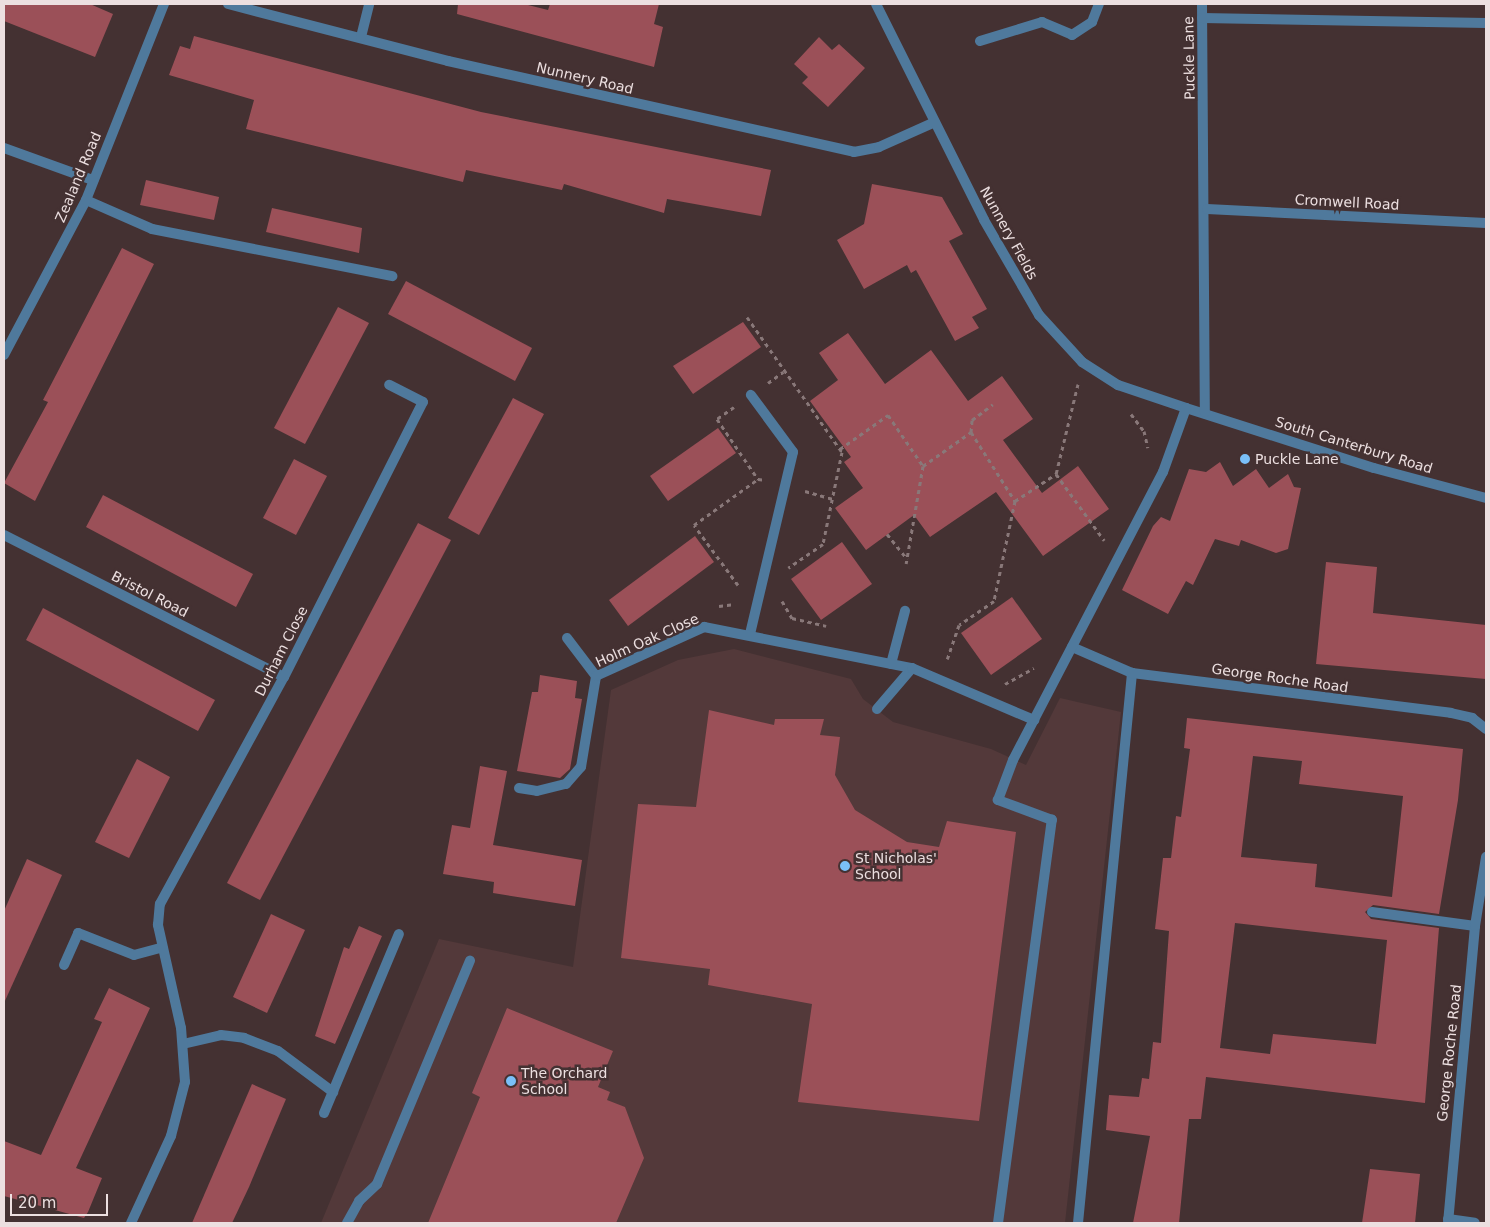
<!DOCTYPE html>
<style>
body{margin:0}
#map{position:relative;width:1490px;height:1227px;overflow:hidden;background:#443132;font-family:"DejaVu Sans",sans-serif}
div>[style]{position:absolute}
.built>*{inset:0;background:#53393a}
.building>*{inset:0;background:#9b5058}
.path>*{height:3px;margin-top:-1.5px;transform-origin:0;background:repeating-linear-gradient(90deg,#897879 0 4px,transparent 0 8px)}
.lane>*{height:10px;margin:-5px;padding:0 5px;transform-origin:5px;border-radius:5px;background:#4f799c}
.street>*{height:10px;margin:-5px;padding:0 5px;transform-origin:5px;border-radius:5px;background:#4f799c}
.dots>*{width:14px;height:14px;translate:-50% -50%;box-sizing:border-box;border:2px solid #443132;border-radius:50%}
span{translate:-50% -50%;white-space:nowrap;text-align:center;line-height:1.15;-webkit-text-stroke:5px #443132;paint-order:stroke}
.street-label{font-size:14px;color:#ecdfe0}
.poi-label{font-size:14px;color:#ecdfe0}
.left{translate:0 -50%;text-align:left}
.frame{position:absolute;inset:0;border:5px solid #ecdfe0;pointer-events:none}
.scale{position:absolute;left:10px;top:1194px;width:98px;height:22px;box-sizing:border-box;border:2px solid #ecdfe0;border-top:0;padding-left:6px;font-size:15px;line-height:18px;white-space:nowrap;color:#ecdfe0;-webkit-text-stroke:4px #443132;paint-order:stroke}
</style>
<div id="map">
<div class="built">
<i style="clip-path:polygon(734px 649px,851px 679px,863px 699px,893px 722px,991px 749px,1026px 765px,1060px 698px,1121px 712px,1065px 1223px,321px 1223px,439px 939px,573px 967px,611px 690px,678px 660px)"></i>
</div>
<div class="building">
<i style="clip-path:polygon(4px 4px,90px 4px,113px 14px,95px 57px,4px 21px)"></i>
<i style="clip-path:polygon(458px 4px,524px 4px,548px 10px,550px 4px,659px 4px,654px 24px,663px 27px,654px 67px,457px 14px)"></i>
<i style="clip-path:polygon(194px 36px,481px 112px,771px 170px,761px 216px,667px 199px,664px 213px,564px 184px,562px 190px,466px 170px,463px 182px,246px 129px,254px 100px,169px 75px,180px 46px,190px 49px)"></i>
<i style="clip-path:polygon(819px 37px,832px 50px,839px 44px,865px 68px,828px 107px,802px 83px,808px 77px,794px 64px)"></i>
<i style="clip-path:polygon(146px 180px,219px 197px,214px 220px,140px 205px)"></i>
<i style="clip-path:polygon(872px 184px,942px 197px,963px 234px,949px 241px,987px 309px,972px 317px,979px 328px,955px 341px,916px 270px,911px 273px,907px 265px,864px 289px,837px 240px,864px 224px)"></i>
<i style="clip-path:polygon(272px 208px,362px 228px,359px 253px,266px 232px)"></i>
<i style="clip-path:polygon(122px 248px,154px 264px,35px 501px,4px 483px,48px 402px,43px 400px)"></i>
<i style="clip-path:polygon(406px 281px,532px 348px,515px 381px,388px 314px)"></i>
<i style="clip-path:polygon(338px 307px,369px 323px,305px 444px,274px 428px)"></i>
<i style="clip-path:polygon(743px 322px,761px 347px,693px 394px,673px 366px)"></i>
<i style="clip-path:polygon(848px 333px,885px 384px,931px 350px,968px 401px,1002px 376px,1033px 419px,1003px 440px,1042px 493px,1078px 466px,1109px 509px,1043px 556px,996px 492px,930px 537px,914px 515px,866px 550px,835px 508px,863px 488px,844px 462px,851px 457px,810px 401px,838px 380px,819px 353px)"></i>
<i style="clip-path:polygon(513px 398px,544px 414px,479px 535px,448px 518px)"></i>
<i style="clip-path:polygon(718px 428px,736px 453px,668px 501px,650px 476px)"></i>
<i style="clip-path:polygon(294px 459px,327px 476px,296px 535px,263px 518px)"></i>
<i style="clip-path:polygon(1220px 462px,1233px 486px,1256px 469px,1269px 488px,1288px 474px,1294px 487px,1301px 488px,1288px 549px,1276px 553px,1241px 540px,1239px 546px,1215px 539px,1193px 585px,1186px 581px,1168px 614px,1122px 590px,1153px 526px,1161px 517px,1170px 521px,1189px 469px,1206px 472px)"></i>
<i style="clip-path:polygon(103px 495px,253px 574px,236px 607px,86px 527px)"></i>
<i style="clip-path:polygon(418px 523px,451px 540px,260px 900px,227px 883px)"></i>
<i style="clip-path:polygon(695px 536px,714px 562px,628px 626px,609px 600px)"></i>
<i style="clip-path:polygon(842px 542px,872px 584px,821px 620px,791px 579px)"></i>
<i style="clip-path:polygon(1326px 562px,1377px 567px,1373px 613px,1486px 625px,1486px 679px,1316px 664px)"></i>
<i style="clip-path:polygon(1012px 597px,1042px 639px,991px 675px,961px 633px)"></i>
<i style="clip-path:polygon(43px 608px,215px 700px,198px 731px,26px 640px)"></i>
<i style="clip-path:polygon(540px 675px,577px 681px,575px 698px,582px 699px,570px 769px,560px 778px,517px 771px,532px 692px,538px 692px)"></i>
<i style="clip-path:polygon(709px 710px,774px 725px,775px 719px,824px 719px,820px 735px,840px 737px,835px 775px,855px 810px,907px 842px,939px 847px,947px 821px,1016px 832px,979px 1121px,798px 1102px,812px 1004px,708px 985px,710px 969px,621px 958px,638px 804px,696px 807px)"></i>
<i style="clip-path:polygon(evenodd,1187px 718px,1463px 749px,1458px 800px,1439px 914px,1373px 905px,1365px 912px,1371px 919px,1439px 928px,1425px 1103px,1206px 1077px,1201px 1119px,1189px 1119px,1179px 1223px,1133px 1223px,1150px 1136px,1106px 1130px,1109px 1095px,1139px 1097px,1142px 1078px,1149px 1079px,1153px 1042px,1161px 1043px,1169px 931px,1155px 929px,1163px 858px,1171px 858px,1176px 816px,1181px 817px,1190px 749px,1184px 748px,1187px 718px,1253px 756px,1302px 761px,1299px 784px,1403px 796px,1392px 897px,1315px 887px,1317px 864px,1241px 857px,1253px 756px,1187px 718px,1235px 923px,1387px 940px,1376px 1044px,1273px 1034px,1270px 1054px,1220px 1048px,1235px 923px)"></i>
<i style="clip-path:polygon(137px 759px,170px 777px,129px 858px,95px 842px)"></i>
<i style="clip-path:polygon(480px 766px,507px 771px,493px 845px,582px 860px,575px 906px,493px 893px,494px 882px,443px 874px,452px 825px,470px 828px)"></i>
<i style="clip-path:polygon(27px 859px,62px 875px,4px 1003px,4px 911px)"></i>
<i style="clip-path:polygon(271px 914px,305px 930px,267px 1013px,233px 997px)"></i>
<i style="clip-path:polygon(359px 926px,382px 936px,335px 1044px,315px 1036px,344px 947px,349px 949px)"></i>
<i style="clip-path:polygon(109px 988px,150px 1008px,76px 1168px,102px 1178px,88px 1212px,84px 1218px,4px 1196px,4px 1141px,41px 1155px,102px 1022px,94px 1019px)"></i>
<i style="clip-path:polygon(507px 1008px,613px 1051px,598px 1087px,610px 1092px,607px 1100px,625px 1107px,644px 1158px,616px 1223px,428px 1223px,480px 1097px,472px 1093px)"></i>
<i style="clip-path:polygon(252px 1084px,286px 1099px,249px 1187px,232px 1223px,192px 1223px)"></i>
<i style="clip-path:polygon(1370px 1169px,1420px 1174px,1415px 1223px,1362px 1223px)"></i>
</div>
<div class="path">
<i style="left:747px;top:317px;width:165px;rotate:54.9deg"></i>
<i style="left:842px;top:452px;width:94px;rotate:101.7deg"></i>
<i style="left:823px;top:544px;width:42px;rotate:145.6deg"></i>
<i style="left:768px;top:383px;width:19px;rotate:-36deg"></i>
<i style="left:1078px;top:384px;width:93px;rotate:103.7deg"></i>
<i style="left:1056px;top:474px;width:82px;rotate:54deg"></i>
<i style="left:734px;top:407px;width:21px;rotate:145deg"></i>
<i style="left:717px;top:419px;width:73px;rotate:55.7deg"></i>
<i style="left:758px;top:479px;width:7px;rotate:8deg"></i>
<i style="left:1131px;top:414px;width:21px;rotate:53deg"></i>
<i style="left:1144px;top:431px;width:17px;rotate:77deg"></i>
<i style="left:971px;top:432px;width:12px;rotate:-85deg"></i>
<i style="left:972px;top:420px;width:26px;rotate:-37deg"></i>
<i style="left:840px;top:449px;width:59px;rotate:-35.3deg"></i>
<i style="left:888px;top:415px;width:62px;rotate:55.5deg"></i>
<i style="left:923px;top:466px;width:99px;rotate:99.8deg"></i>
<i style="left:923px;top:466px;width:59px;rotate:-35.3deg"></i>
<i style="left:971px;top:432px;width:82px;rotate:57.5deg"></i>
<i style="left:1015px;top:501px;width:102px;rotate:101.9deg"></i>
<i style="left:994px;top:601px;width:42px;rotate:145.6deg"></i>
<i style="left:959px;top:625px;width:36px;rotate:109deg"></i>
<i style="left:805px;top:491px;width:29px;rotate:16deg"></i>
<i style="left:1015px;top:501px;width:49px;rotate:-33.4deg"></i>
<i style="left:887px;top:534px;width:32px;rotate:51deg"></i>
<i style="left:738px;top:585px;width:74px;rotate:-126.3deg"></i>
<i style="left:694px;top:525px;width:79px;rotate:-35.7deg"></i>
<i style="left:782px;top:601px;width:20px;rotate:60deg"></i>
<i style="left:792px;top:618px;width:35px;rotate:13deg"></i>
<i style="left:719px;top:606px;width:16px;rotate:-7deg"></i>
<i style="left:1005px;top:684px;width:33px;rotate:-29deg"></i>
</div>
<div class="lane">
<i style="left:86px;top:200px;width:72px;rotate:23.7deg"></i>
<i style="left:152px;top:229px;width:245px;rotate:11.1deg"></i>
<i style="left:891px;top:664px;width:55px;rotate:-75.2deg"></i>
<i style="left:877px;top:709px;width:54px;rotate:-49.5deg"></i>
<i style="left:1372px;top:912px;width:104px;rotate:7.7deg"></i>
<i style="left:183px;top:1044px;width:39px;rotate:-13deg"></i>
<i style="left:221px;top:1035px;width:23px;rotate:7deg"></i>
<i style="left:244px;top:1038px;width:36px;rotate:21deg"></i>
<i style="left:278px;top:1051px;width:69px;rotate:36.7deg"></i>
<i style="left:324px;top:1113px;width:194px;rotate:-67.3deg"></i>
<i style="left:347px;top:1223px;width:25px;rotate:-61deg"></i>
<i style="left:359px;top:1201px;width:25px;rotate:-43deg"></i>
<i style="left:377px;top:1184px;width:242px;rotate:-67.4deg"></i>
<i style="left:998px;top:1223px;width:407px;rotate:-82.4deg"></i>
<i style="left:1052px;top:820px;width:58px;rotate:-159.7deg"></i>
<i style="left:998px;top:800px;width:43px;rotate:-69.4deg"></i>
<i style="left:1078px;top:1223px;width:553px;rotate:-84.39deg"></i>
</div>
<div class="street">
<i style="left:228px;top:4px;width:227px;rotate:14.5deg"></i>
<i style="left:448px;top:61px;width:416px;rotate:12.6deg"></i>
<i style="left:854px;top:152px;width:25px;rotate:-11deg"></i>
<i style="left:879px;top:147px;width:61px;rotate:-24.1deg"></i>
<i style="left:876px;top:4px;width:241px;rotate:63.4deg"></i>
<i style="left:984px;top:220px;width:110px;rotate:59.9deg"></i>
<i style="left:1039px;top:315px;width:64px;rotate:47.5deg"></i>
<i style="left:1082px;top:362px;width:43px;rotate:32.6deg"></i>
<i style="left:1118px;top:385px;width:72px;rotate:18.7deg"></i>
<i style="left:1186px;top:408px;width:197px;rotate:17.7deg"></i>
<i style="left:1374px;top:468px;width:116px;rotate:15deg"></i>
<i style="left:1202px;top:4px;width:408px;rotate:89.6deg"></i>
<i style="left:1202px;top:18px;width:284px;rotate:1deg"></i>
<i style="left:361px;top:37px;width:34px;rotate:-76deg"></i>
<i style="left:980px;top:41px;width:65px;rotate:-17deg"></i>
<i style="left:1042px;top:22px;width:33px;rotate:23deg"></i>
<i style="left:1072px;top:35px;width:24px;rotate:-33deg"></i>
<i style="left:1092px;top:22px;width:19px;rotate:-69deg"></i>
<i style="left:4px;top:148px;width:95px;rotate:19.8deg"></i>
<i style="left:1207px;top:209px;width:279px;rotate:2.9deg"></i>
<i style="left:4px;top:355px;width:175px;rotate:-62.1deg"></i>
<i style="left:86px;top:200px;width:211px;rotate:-68.3deg"></i>
<i style="left:4px;top:535px;width:314px;rotate:26.9deg"></i>
<i style="left:750px;top:634px;width:187px;rotate:-76.7deg"></i>
<i style="left:793px;top:452px;width:71px;rotate:-126.4deg"></i>
<i style="left:567px;top:638px;width:48px;rotate:52.7deg"></i>
<i style="left:1072px;top:647px;width:65px;rotate:23.4deg"></i>
<i style="left:1132px;top:673px;width:321px;rotate:7.1deg"></i>
<i style="left:1451px;top:713px;width:22px;rotate:13deg"></i>
<i style="left:1472px;top:718px;width:18px;rotate:38deg"></i>
<i style="left:1013px;top:760px;width:325px;rotate:-62.5deg"></i>
<i style="left:1163px;top:472px;width:68px;rotate:-70.2deg"></i>
<i style="left:519px;top:788px;width:18px;rotate:9deg"></i>
<i style="left:537px;top:791px;width:30px;rotate:-14deg"></i>
<i style="left:566px;top:784px;width:23px;rotate:-49deg"></i>
<i style="left:581px;top:767px;width:92px;rotate:-80.6deg"></i>
<i style="left:596px;top:676px;width:119px;rotate:-24.4deg"></i>
<i style="left:704px;top:627px;width:212px;rotate:11.2deg"></i>
<i style="left:912px;top:668px;width:133px;rotate:23.1deg"></i>
<i style="left:64px;top:965px;width:35px;rotate:-66deg"></i>
<i style="left:78px;top:933px;width:60px;rotate:21.4deg"></i>
<i style="left:134px;top:955px;width:28px;rotate:-15deg"></i>
<i style="left:1448px;top:1219px;width:27px;rotate:8deg"></i>
<i style="left:131px;top:1223px;width:96px;rotate:-65.3deg"></i>
<i style="left:171px;top:1136px;width:56px;rotate:-75.5deg"></i>
<i style="left:185px;top:1082px;width:54px;rotate:-94.2deg"></i>
<i style="left:181px;top:1028px;width:106px;rotate:-102.6deg"></i>
<i style="left:158px;top:925px;width:21px;rotate:-85deg"></i>
<i style="left:160px;top:904px;width:259px;rotate:-61.4deg"></i>
<i style="left:284px;top:677px;width:308px;rotate:-63.2deg"></i>
<i style="left:423px;top:402px;width:38px;rotate:-153deg"></i>
<i style="left:1448px;top:1223px;width:298px;rotate:-84.8deg"></i>
<i style="left:1475px;top:926px;width:70px;rotate:-80.9deg"></i>
</div>
<div class="dots">
<i style="left:1245px;top:459px;background:#7abff8"></i>
<i style="left:845px;top:866px;background:#7abff8"></i>
<i style="left:511px;top:1081px;background:#7abff8"></i>
</div>
<div class="street-label">
<span style="left:1189px;top:58px;rotate:-91deg">Puckle Lane</span>
<span style="left:585px;top:78px;rotate:13deg">Nunnery Road</span>
<span style="left:78px;top:177px;rotate:-67deg">Zealand Road</span>
<span style="left:1347px;top:202px;rotate:3deg">Cromwell Road</span>
<span style="left:1009px;top:233px;rotate:61deg">Nunnery Fields</span>
<span style="left:1354px;top:445px;rotate:17deg">South Canterbury Road</span>
<span style="left:150px;top:594px;rotate:27deg">Bristol Road</span>
<span style="left:647px;top:640px;rotate:-24deg">Holm Oak Close</span>
<span style="left:281px;top:651px;rotate:-63deg">Durham Close</span>
<span style="left:1280px;top:678px;rotate:8deg">George Roche Road</span>
<span style="left:1449px;top:1053px;rotate:-84deg">George Roche Road</span>
</div>
<div class="poi-label">
<span class="left" style="left:1255px;top:459px">Puckle Lane</span>
<span class="left" style="left:855px;top:866px">St Nicholas'<br>School</span>
<span class="left" style="left:521px;top:1081px">The Orchard<br>School</span>
</div>
<div class="frame"></div>
<div class="scale">20 m</div>
</div>
